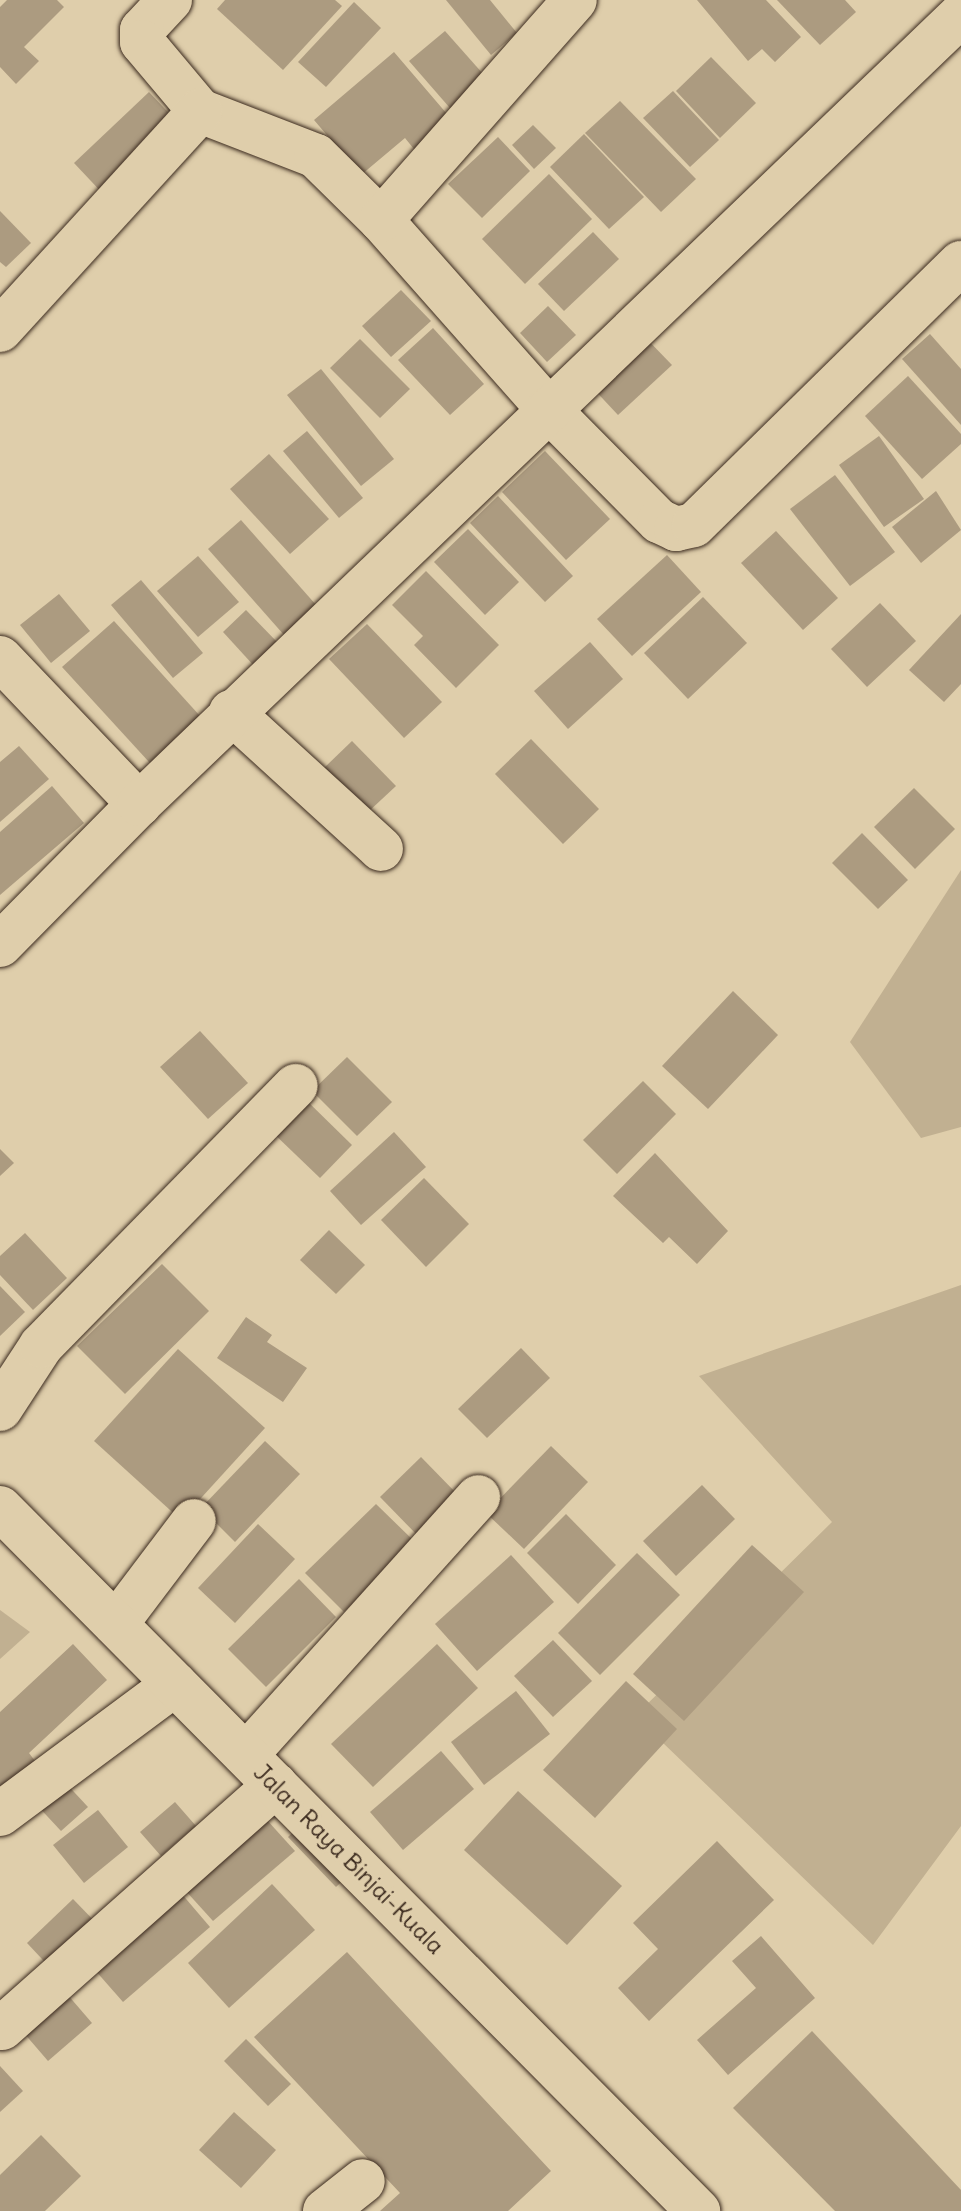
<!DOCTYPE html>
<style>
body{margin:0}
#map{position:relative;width:961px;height:2211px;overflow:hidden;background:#dfceab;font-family:Delius,sans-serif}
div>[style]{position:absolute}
.green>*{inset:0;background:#c1b091}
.building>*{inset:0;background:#ac9b80}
.roads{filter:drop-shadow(0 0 2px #3b2a1e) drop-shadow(0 0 2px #3b2a1e)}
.minor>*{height:44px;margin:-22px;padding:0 22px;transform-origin:22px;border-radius:22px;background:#dfceab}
.major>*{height:44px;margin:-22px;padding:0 22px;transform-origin:22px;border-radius:22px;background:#dfceab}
span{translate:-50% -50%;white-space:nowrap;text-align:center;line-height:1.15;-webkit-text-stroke:6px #dfceab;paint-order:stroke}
.street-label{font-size:24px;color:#3b2a1e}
</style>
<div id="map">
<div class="green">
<i style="clip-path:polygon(961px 870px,961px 1127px,921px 1138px,850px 1042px)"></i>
<i style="clip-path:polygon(961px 1285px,961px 1826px,873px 1945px,635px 1716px,832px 1522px,699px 1376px)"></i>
<i style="clip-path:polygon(0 1610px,30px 1632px,0 1659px)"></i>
</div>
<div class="building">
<i style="clip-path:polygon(7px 0,57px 0,64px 7px,24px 47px,39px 61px,16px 84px,0 67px,0 7px)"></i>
<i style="clip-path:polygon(225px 0,335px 0,342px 6px,283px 70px,217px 9px)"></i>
<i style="clip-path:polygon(446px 0,490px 0,517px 33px,491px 55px)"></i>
<i style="clip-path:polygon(697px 0,766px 0,801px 37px,775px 62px,762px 49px,748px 61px)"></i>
<i style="clip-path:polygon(777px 0,845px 0,856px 12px,820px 45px)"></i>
<i style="clip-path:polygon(354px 2px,381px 28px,326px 87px,298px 62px)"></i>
<i style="clip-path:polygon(445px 31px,492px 84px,456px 115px,409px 61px)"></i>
<i style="clip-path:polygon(394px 52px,459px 128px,422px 159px,405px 138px,361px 175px,314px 120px)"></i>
<i style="clip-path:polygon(711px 57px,756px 103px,720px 138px,676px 91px)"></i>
<i style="clip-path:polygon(673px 91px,719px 140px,690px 167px,643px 118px)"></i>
<i style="clip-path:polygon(149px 92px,182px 127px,106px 197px,74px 163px)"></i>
<i style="clip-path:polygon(620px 101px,696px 179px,661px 212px,585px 133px)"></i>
<i style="clip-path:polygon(533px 125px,556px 148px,534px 169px,512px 145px)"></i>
<i style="clip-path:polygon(584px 134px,644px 197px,609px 229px,550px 167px)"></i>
<i style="clip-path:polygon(498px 137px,530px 171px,482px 218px,448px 184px)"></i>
<i style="clip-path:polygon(549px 174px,592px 219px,525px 284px,482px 239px)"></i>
<i style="clip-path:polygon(0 211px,31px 243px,6px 267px,0 262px)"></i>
<i style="clip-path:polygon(593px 232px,619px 259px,564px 311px,538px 284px)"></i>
<i style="clip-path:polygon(401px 290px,431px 321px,391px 357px,362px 326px)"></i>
<i style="clip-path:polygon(548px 306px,576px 335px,547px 362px,520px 333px)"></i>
<i style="clip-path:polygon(433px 328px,484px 384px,450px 415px,398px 360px)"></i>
<i style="clip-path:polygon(642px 334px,672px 365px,618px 415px,589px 384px)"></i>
<i style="clip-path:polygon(930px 334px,961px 369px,961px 425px,902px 359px)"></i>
<i style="clip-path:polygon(360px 339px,410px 389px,380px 418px,330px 368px)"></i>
<i style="clip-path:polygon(321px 369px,394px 459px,361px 486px,287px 395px)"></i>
<i style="clip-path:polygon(908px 376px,961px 434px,961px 444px,922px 479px,865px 416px)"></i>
<i style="clip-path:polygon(307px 431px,363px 498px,339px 518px,283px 451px)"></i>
<i style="clip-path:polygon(879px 436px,924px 499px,884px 527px,839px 465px)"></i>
<i style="clip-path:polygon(545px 451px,610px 519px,566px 560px,502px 492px)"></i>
<i style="clip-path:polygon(269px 454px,329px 519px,290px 554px,230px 489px)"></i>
<i style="clip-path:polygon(835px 475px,895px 552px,850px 586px,790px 509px)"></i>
<i style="clip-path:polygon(936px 491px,961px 530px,921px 563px,892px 527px)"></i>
<i style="clip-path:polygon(498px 496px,573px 576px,545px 602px,470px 523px)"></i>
<i style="clip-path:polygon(241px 520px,317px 606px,284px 635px,208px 549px)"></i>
<i style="clip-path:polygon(468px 529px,519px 582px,485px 615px,434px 562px)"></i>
<i style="clip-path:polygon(776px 531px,838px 598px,803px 630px,741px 563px)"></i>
<i style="clip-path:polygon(667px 555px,701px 592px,632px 656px,597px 619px)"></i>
<i style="clip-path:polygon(198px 556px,239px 602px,198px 637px,157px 591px)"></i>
<i style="clip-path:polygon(426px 571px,499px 645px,456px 688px,414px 645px,423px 636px,392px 605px)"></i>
<i style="clip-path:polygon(141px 580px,203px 653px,173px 678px,111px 605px)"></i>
<i style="clip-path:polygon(59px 594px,90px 631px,51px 663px,20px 625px)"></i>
<i style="clip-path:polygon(703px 597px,747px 643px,688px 699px,644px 653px)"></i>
<i style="clip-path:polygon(880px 603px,916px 641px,867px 687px,831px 649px)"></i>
<i style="clip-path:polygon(246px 610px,279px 644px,255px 667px,223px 632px)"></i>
<i style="clip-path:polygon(961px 614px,961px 684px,944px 702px,909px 670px)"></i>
<i style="clip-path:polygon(114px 621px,210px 727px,160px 774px,62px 667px)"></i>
<i style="clip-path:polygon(367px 624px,442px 702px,404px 738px,329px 659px)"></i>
<i style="clip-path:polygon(590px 642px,623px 679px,568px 729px,534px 691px)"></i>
<i style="clip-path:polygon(531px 739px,599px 809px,563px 844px,495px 774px)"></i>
<i style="clip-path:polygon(352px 741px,396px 786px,367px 813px,324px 768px)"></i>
<i style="clip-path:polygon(19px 746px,49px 779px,0 822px,0 762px)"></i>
<i style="clip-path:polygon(52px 786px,84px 823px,0 895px,0 832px)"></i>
<i style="clip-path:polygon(914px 788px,955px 829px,915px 869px,874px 827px)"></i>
<i style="clip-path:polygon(862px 833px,908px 880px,878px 909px,832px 863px)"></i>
<i style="clip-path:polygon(733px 991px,778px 1035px,708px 1109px,662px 1066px)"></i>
<i style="clip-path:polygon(200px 1031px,248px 1083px,208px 1119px,160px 1067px)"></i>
<i style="clip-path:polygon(347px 1057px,392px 1102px,357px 1136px,312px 1091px)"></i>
<i style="clip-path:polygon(643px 1081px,676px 1114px,617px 1174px,583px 1140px)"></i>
<i style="clip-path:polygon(303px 1097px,352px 1145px,320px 1178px,270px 1130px)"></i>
<i style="clip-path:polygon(394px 1132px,426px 1167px,361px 1225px,330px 1191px)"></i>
<i style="clip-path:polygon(0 1149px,14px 1163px,0 1176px)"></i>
<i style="clip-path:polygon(655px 1153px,728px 1231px,697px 1264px,669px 1237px,663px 1243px,613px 1196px)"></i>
<i style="clip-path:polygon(424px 1178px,469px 1224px,426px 1267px,381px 1220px)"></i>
<i style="clip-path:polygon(329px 1230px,365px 1265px,336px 1294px,300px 1260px)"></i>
<i style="clip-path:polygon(25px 1233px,67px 1278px,33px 1310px,0 1275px,0 1256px)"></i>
<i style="clip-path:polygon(162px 1264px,209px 1311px,125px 1394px,77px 1346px)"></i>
<i style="clip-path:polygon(0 1286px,25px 1312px,0 1336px)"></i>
<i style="clip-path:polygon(246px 1317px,272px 1335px,267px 1342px,307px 1368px,283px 1402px,217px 1358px)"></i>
<i style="clip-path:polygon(521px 1348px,550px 1378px,487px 1438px,458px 1409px)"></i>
<i style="clip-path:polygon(178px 1349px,265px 1428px,181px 1520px,94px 1441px)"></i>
<i style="clip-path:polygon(265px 1441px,300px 1474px,235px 1542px,201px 1508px)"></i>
<i style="clip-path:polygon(551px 1446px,588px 1482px,524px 1549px,486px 1513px)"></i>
<i style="clip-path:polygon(421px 1457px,460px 1497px,419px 1537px,380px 1497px)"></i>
<i style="clip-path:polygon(702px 1485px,735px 1519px,676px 1576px,643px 1541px)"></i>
<i style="clip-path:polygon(376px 1504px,415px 1542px,344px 1612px,305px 1573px)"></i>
<i style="clip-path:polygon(566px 1514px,616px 1565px,578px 1604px,527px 1553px)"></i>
<i style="clip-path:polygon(258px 1524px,295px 1559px,235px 1623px,198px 1588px)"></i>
<i style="clip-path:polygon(752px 1545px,804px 1592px,684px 1721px,633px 1674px)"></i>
<i style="clip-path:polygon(637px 1553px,680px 1595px,600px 1675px,558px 1633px)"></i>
<i style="clip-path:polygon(511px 1555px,554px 1602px,477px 1671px,435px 1624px)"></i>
<i style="clip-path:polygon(299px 1579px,336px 1617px,266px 1687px,228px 1649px)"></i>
<i style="clip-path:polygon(553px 1640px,592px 1681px,553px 1717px,514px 1676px)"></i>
<i style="clip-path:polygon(73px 1644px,107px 1680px,29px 1753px,35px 1761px,0 1792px,0 1712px)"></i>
<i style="clip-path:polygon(437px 1644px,478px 1688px,373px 1787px,331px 1744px)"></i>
<i style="clip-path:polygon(626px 1681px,677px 1729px,595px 1818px,543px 1770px)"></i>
<i style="clip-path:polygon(516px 1691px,550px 1734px,484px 1785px,451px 1742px)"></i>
<i style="clip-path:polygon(441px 1751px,474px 1789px,403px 1850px,370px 1812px)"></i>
<i style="clip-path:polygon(61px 1778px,88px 1807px,61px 1831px,34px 1802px)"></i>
<i style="clip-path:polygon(518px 1791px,622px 1886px,567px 1945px,464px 1850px)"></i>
<i style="clip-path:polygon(175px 1802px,196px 1826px,161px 1856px,140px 1832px)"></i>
<i style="clip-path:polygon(257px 1809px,295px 1851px,213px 1921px,184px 1889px)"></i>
<i style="clip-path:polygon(98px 1810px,128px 1847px,84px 1883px,53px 1845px)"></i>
<i style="clip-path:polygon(303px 1823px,351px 1873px,336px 1887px,288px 1837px)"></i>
<i style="clip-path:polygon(717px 1841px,774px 1900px,649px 2021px,618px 1988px,658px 1949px,633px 1923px)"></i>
<i style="clip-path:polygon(272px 1884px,315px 1930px,229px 2008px,188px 1963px)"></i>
<i style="clip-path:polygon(175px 1886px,210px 1927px,123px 2002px,87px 1961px)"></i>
<i style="clip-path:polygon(73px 1899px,103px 1930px,56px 1974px,27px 1943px)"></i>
<i style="clip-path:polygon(761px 1936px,815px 1998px,728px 2075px,697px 2040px,756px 1988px,732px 1961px)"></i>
<i style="clip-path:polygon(347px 1952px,551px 2171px,508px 2211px,380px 2211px,400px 2193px,254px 2037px)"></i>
<i style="clip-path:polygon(61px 1987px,92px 2023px,48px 2061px,17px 2025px)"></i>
<i style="clip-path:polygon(812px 2031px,961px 2190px,961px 2211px,835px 2211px,733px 2108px)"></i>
<i style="clip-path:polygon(246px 2039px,291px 2084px,268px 2106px,224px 2061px)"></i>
<i style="clip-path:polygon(0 2066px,23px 2091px,0 2112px)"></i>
<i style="clip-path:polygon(234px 2112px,276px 2150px,241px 2188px,199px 2150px)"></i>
<i style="clip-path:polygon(41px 2135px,81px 2176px,45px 2211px,0 2211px,0 2175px)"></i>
</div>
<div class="roads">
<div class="minor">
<i style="left:170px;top:0;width:41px;rotate:133deg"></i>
<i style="left:142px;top:30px;width:12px;rotate:90deg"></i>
<i style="left:142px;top:42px;width:90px;rotate:50deg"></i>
<i style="left:200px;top:111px;width:124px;rotate:21.2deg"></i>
<i style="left:316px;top:156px;width:91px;rotate:44.6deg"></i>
<i style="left:381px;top:220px;width:252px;rotate:48.5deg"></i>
<i style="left:548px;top:409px;width:158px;rotate:45.3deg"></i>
<i style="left:659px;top:521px;width:19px;rotate:25deg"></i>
<i style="left:676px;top:529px;width:18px;rotate:-13deg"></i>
<i style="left:694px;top:525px;width:374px;rotate:-44.5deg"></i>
<i style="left:381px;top:220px;width:293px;rotate:-48.6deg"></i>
<i style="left:0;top:330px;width:297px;rotate:-47.6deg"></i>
<i style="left:0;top:658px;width:202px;rotate:46.4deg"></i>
<i style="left:139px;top:804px;width:198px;rotate:134.6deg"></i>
<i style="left:231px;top:712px;width:203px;rotate:42.4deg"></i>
<i style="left:139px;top:804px;width:1139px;rotate:-43.83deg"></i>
<i style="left:0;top:1409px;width:75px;rotate:-56.9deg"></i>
<i style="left:41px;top:1346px;width:364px;rotate:-45.6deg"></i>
<i style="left:116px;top:1624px;width:129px;rotate:-52.9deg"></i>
<i style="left:246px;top:1755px;width:347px;rotate:-48deg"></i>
<i style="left:0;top:1814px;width:218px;rotate:-36.6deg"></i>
<i style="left:2px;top:2028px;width:366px;rotate:-41.6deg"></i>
<i style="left:325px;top:2211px;width:48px;rotate:-38.3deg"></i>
</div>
<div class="major">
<i style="left:0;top:1508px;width:991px;rotate:45.2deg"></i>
</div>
</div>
<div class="street-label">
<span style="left:349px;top:1859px;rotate:45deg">Jalan Raya Binjai-Kuala</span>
</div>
</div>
